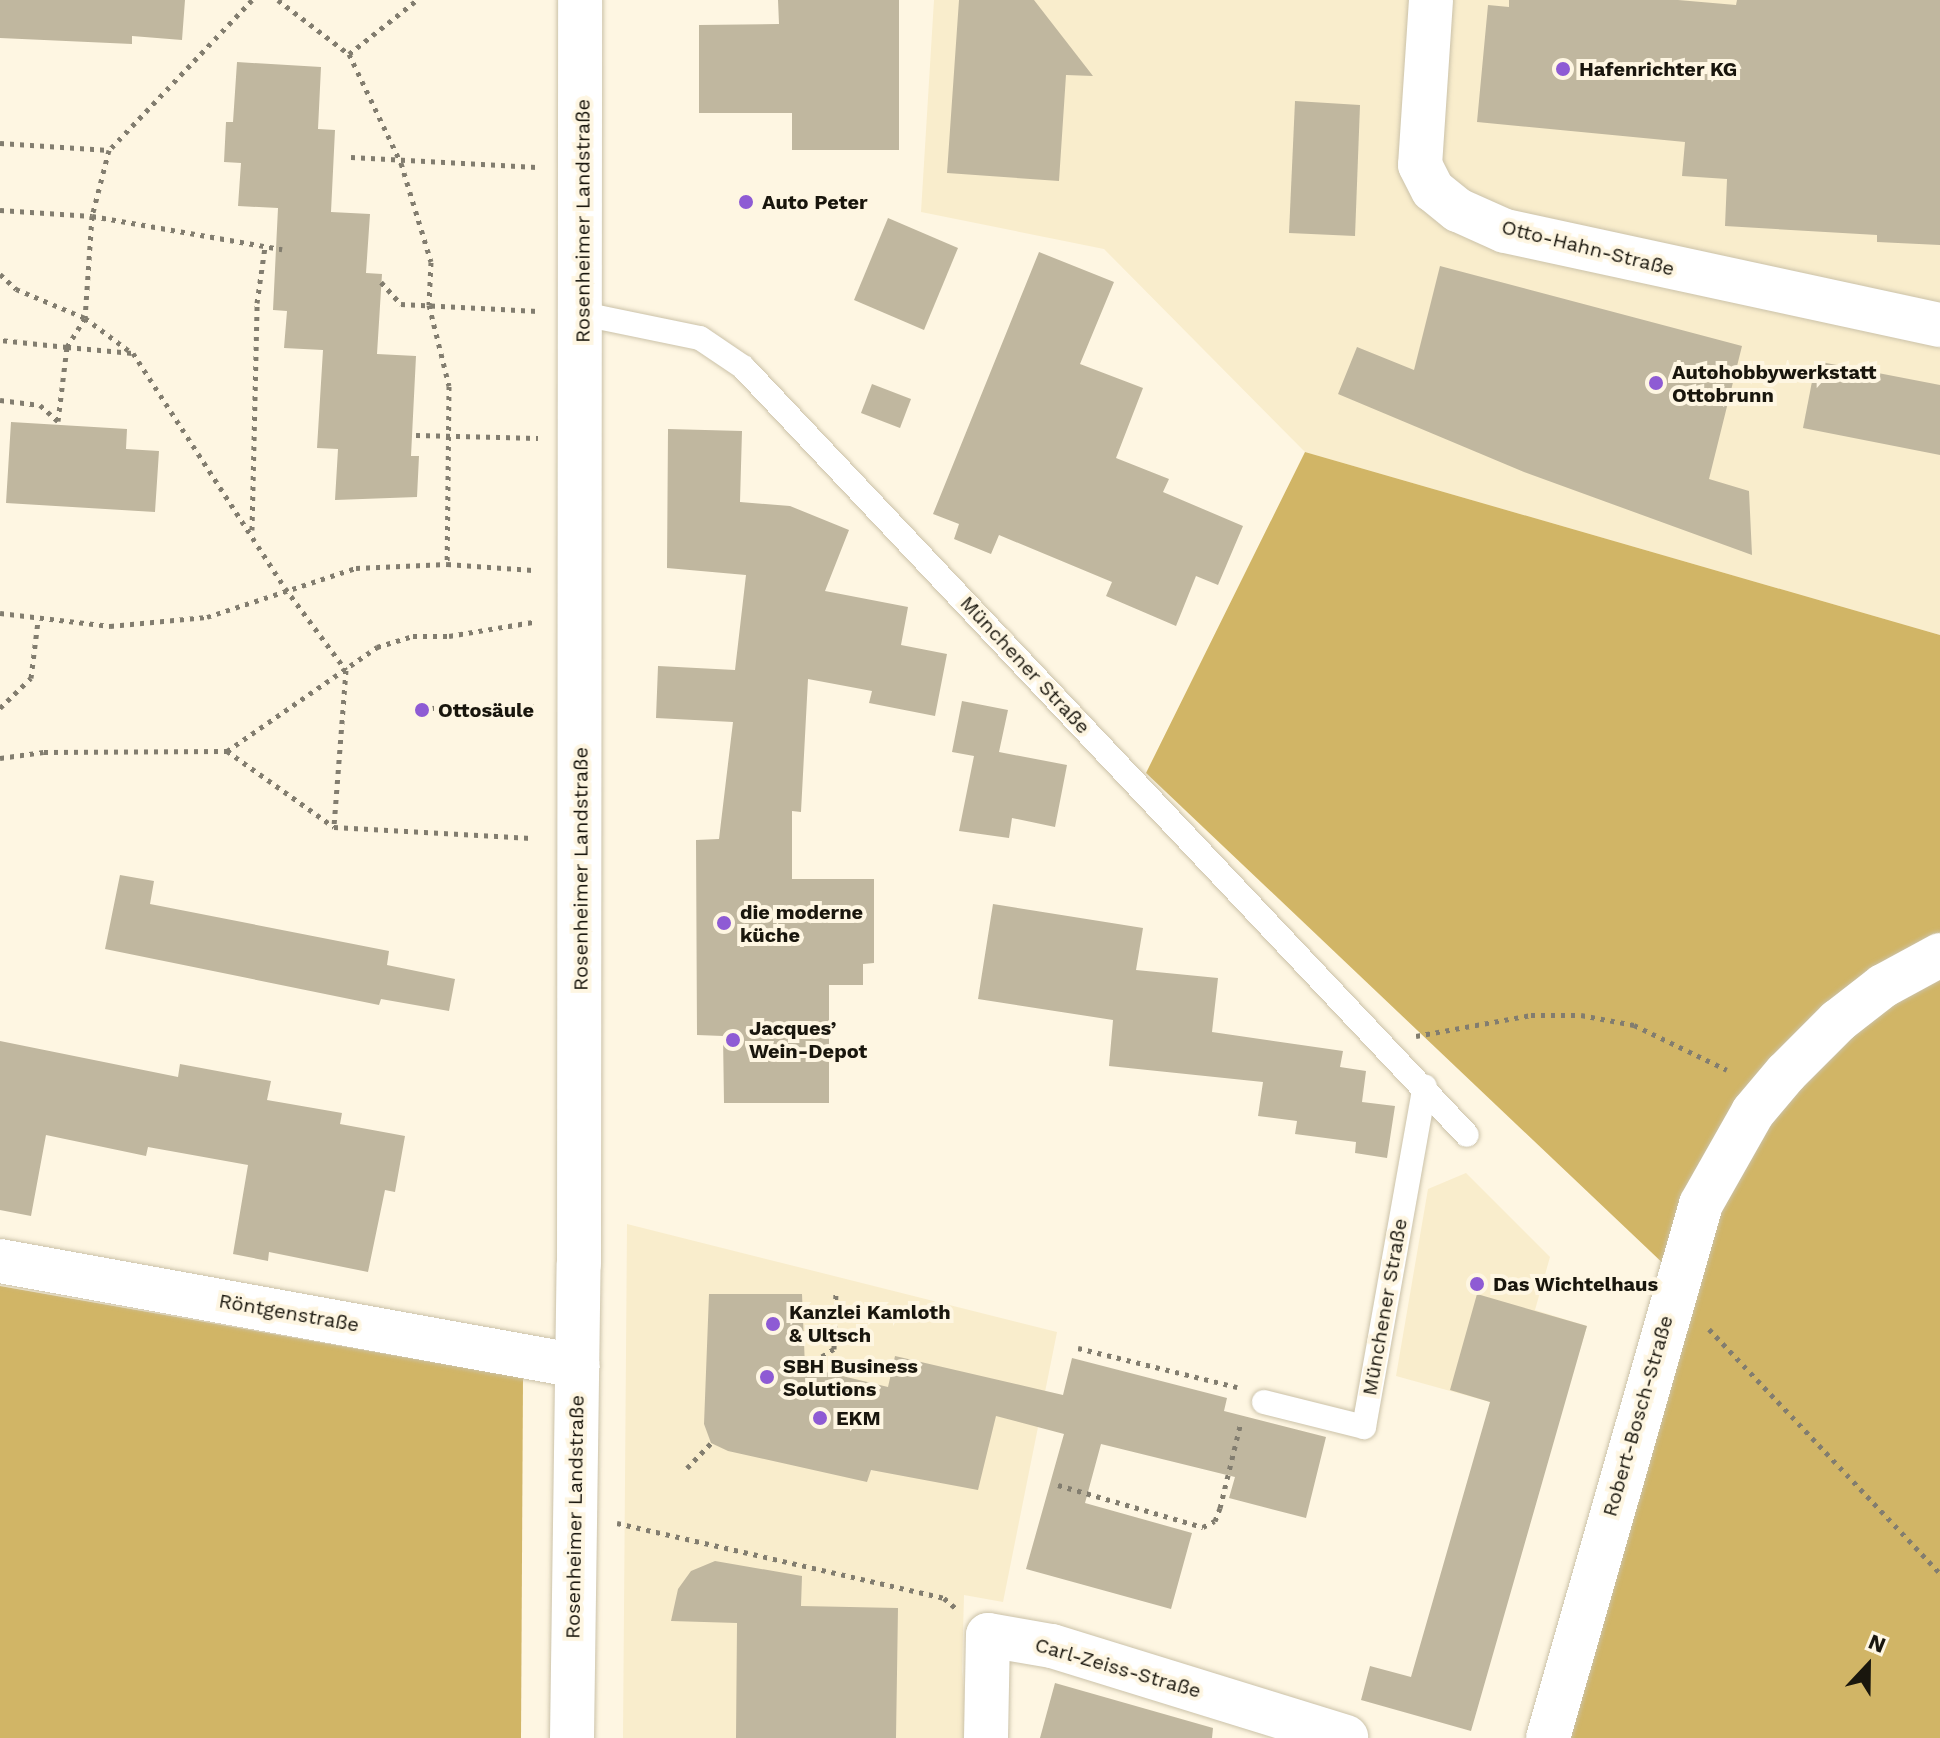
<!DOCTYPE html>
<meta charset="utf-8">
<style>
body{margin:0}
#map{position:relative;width:1940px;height:1738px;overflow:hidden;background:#fef6e2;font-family:"Work Sans",sans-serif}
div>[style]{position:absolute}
.built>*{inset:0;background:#f9edcc}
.forest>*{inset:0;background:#d1b566}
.building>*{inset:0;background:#c0b79f}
.path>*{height:5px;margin-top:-2.5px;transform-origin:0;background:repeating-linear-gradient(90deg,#827d6f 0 4px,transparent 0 10px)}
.roads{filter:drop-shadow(0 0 2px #cbc2a9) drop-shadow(0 0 2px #cbc2a9)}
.service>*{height:24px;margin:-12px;padding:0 12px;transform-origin:12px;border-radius:12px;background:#fff}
.minor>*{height:44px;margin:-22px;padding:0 22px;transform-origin:22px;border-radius:22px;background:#fff}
.secondary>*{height:44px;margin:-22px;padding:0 22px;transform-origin:22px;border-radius:22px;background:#fff}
.dots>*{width:22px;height:22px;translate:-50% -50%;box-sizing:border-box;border:4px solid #fef6e2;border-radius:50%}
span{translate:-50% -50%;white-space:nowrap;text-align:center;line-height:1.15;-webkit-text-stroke:8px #fef6e2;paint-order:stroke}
.poi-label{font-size:20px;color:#19160d;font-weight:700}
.left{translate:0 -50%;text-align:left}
.street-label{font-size:20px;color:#19160d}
.north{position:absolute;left:1828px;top:1626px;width:80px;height:80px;-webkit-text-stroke:6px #fef6e2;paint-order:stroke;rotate:22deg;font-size:22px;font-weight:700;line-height:32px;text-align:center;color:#19160d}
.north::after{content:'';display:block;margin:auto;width:28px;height:36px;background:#19160d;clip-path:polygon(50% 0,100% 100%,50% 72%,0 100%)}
</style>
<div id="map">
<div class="built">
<i style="clip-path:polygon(934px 0,1940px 0,1940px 635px,1305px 452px,1104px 249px,921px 212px)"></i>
<i style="clip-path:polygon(1466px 1173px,1550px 1257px,1535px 1310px,1587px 1326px,1577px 1359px,1490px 1402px,1396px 1376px,1428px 1189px)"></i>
<i style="clip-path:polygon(627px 1224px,1057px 1332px,1003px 1602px,964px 1595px,962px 1671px,969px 1738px,623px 1738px)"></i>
</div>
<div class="forest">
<i style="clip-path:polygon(1305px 452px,1940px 635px,1940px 1738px,1560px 1738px,1689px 1288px,1146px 773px)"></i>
<i style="clip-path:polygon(0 1286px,523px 1378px,521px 1738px,0 1738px)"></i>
</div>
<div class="building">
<i style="clip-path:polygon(0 0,185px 0,182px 40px,132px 36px,132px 44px,0 38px)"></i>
<i style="clip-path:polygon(778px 0,899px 0,899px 150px,792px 150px,792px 113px,699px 113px,699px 25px,779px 24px)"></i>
<i style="clip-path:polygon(959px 0,1034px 0,1093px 76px,1066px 75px,1059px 181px,947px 173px)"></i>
<i style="clip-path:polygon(1509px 0,1678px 0,1736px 5px,1737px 0,1940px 0,1940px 245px,1877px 242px,1877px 235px,1725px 226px,1727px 179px,1682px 176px,1685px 142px,1477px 122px,1488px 5px,1509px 7px)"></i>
<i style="clip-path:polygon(237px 62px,321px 67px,318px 129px,335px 130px,331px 212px,370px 214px,366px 273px,382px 274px,377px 354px,416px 356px,411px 456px,419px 456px,417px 497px,335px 500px,338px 449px,317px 448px,323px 350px,284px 348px,287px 311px,273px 310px,278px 208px,238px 206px,241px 163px,224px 162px,226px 122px,233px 122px)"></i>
<i style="clip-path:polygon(1295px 101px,1360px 105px,1355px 236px,1289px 233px)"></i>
<i style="clip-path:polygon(888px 218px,958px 248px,924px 330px,854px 300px)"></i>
<i style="clip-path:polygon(1039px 252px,1114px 282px,1080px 364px,1143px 388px,1116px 458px,1169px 479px,1163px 492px,1243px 526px,1218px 585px,1196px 576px,1176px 626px,1106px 596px,1112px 582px,999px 535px,991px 554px,954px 539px,959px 524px,933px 514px)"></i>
<i style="clip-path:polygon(1440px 266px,1742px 346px,1709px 479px,1749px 491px,1752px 555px,1524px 472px,1338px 394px,1357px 347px,1414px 370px)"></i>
<i style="clip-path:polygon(1816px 361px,1940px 385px,1940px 455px,1803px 428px)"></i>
<i style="clip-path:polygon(872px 384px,911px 399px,900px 428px,861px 413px)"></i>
<i style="clip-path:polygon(11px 422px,127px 429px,126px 449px,159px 451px,155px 512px,6px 503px)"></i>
<i style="clip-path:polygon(668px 429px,742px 431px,740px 502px,790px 506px,849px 530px,825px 591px,908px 607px,901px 645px,947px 654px,935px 716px,869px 703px,872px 691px,808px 679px,801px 812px,792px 811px,792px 879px,874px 879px,874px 963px,863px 964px,863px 985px,829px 985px,829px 1103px,724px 1103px,723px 1036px,697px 1035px,696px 840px,719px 839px,733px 722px,656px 718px,658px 666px,735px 670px,746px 575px,667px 568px)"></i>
<i style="clip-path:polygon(962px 701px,1008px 710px,999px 752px,1067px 765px,1055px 827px,1012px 818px,1009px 838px,959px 831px,974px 756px,952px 752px)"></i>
<i style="clip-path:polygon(120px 875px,154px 881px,150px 904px,389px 951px,387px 965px,455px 979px,449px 1011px,381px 999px,379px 1005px,105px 949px)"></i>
<i style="clip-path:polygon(993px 904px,1143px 928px,1136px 970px,1218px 978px,1212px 1032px,1343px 1051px,1340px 1067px,1366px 1071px,1362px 1102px,1395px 1106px,1387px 1158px,1355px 1153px,1356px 1142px,1295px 1134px,1297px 1121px,1258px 1116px,1263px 1082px,1109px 1066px,1113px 1020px,978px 999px)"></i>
<i style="clip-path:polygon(0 1041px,178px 1077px,180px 1064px,271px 1081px,267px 1100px,342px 1113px,340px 1124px,405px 1136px,395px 1192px,385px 1190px,368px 1272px,269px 1252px,268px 1261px,233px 1254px,248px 1165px,148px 1147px,146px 1156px,46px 1135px,31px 1216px,0 1210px)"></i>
<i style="clip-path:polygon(709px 1294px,802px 1294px,805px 1367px,888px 1387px,895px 1356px,1063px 1395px,1072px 1358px,1227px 1398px,1224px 1411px,1326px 1437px,1306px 1518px,1229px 1498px,1235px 1477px,1101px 1444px,1085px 1503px,1192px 1533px,1171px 1609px,1026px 1569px,1064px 1434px,996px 1416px,978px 1490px,871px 1470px,867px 1482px,728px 1451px,711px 1443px,704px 1424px)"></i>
<i style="clip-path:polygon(1477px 1294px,1587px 1326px,1471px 1731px,1361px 1700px,1370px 1666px,1411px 1677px,1490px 1402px,1450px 1390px)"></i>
<i style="clip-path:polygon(715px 1561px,802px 1576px,801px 1606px,898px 1608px,896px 1738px,736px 1738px,737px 1623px,671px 1621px,678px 1589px,691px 1571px)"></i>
<i style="clip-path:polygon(1055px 1683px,1213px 1728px,1212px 1738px,1040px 1738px)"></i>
</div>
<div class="path">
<i style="left:252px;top:0;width:207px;rotate:133.6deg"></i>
<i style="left:109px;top:150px;width:68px;rotate:104.4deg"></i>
<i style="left:92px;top:216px;width:193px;rotate:9.9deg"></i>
<i style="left:278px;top:0;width:89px;rotate:37.3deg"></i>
<i style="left:349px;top:54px;width:121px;rotate:64.5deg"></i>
<i style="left:401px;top:163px;width:103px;rotate:73.1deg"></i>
<i style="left:431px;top:262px;width:43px;rotate:92.7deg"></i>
<i style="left:429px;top:305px;width:83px;rotate:76.1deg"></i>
<i style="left:449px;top:386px;width:178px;rotate:90.6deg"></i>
<i style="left:349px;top:54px;width:87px;rotate:-38.5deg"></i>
<i style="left:0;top:143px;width:109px;rotate:3.7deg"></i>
<i style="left:351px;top:157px;width:186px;rotate:3.1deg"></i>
<i style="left:0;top:210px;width:92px;rotate:3.7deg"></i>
<i style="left:92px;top:216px;width:102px;rotate:93.9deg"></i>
<i style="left:85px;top:318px;width:34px;rotate:122deg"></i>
<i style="left:67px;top:347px;width:67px;rotate:-174deg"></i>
<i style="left:0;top:274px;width:22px;rotate:43deg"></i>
<i style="left:16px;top:289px;width:75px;rotate:22.8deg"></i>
<i style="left:85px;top:318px;width:59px;rotate:36.7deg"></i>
<i style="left:381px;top:282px;width:30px;rotate:48deg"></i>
<i style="left:401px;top:304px;width:137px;rotate:2.9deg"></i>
<i style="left:0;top:400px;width:40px;rotate:7.1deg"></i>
<i style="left:40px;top:405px;width:24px;rotate:42deg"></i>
<i style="left:58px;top:421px;width:75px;rotate:-83.1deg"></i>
<i style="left:67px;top:347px;width:66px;rotate:5.2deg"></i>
<i style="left:133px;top:353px;width:280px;rotate:57.1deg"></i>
<i style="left:285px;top:588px;width:102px;rotate:53.4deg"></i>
<i style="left:346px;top:670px;width:157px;rotate:94.4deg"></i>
<i style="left:416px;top:435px;width:122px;rotate:1.4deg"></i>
<i style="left:252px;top:530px;width:227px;rotate:-88.7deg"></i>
<i style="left:257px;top:303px;width:57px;rotate:-81.9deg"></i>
<i style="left:0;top:613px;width:111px;rotate:6.7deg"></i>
<i style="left:110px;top:626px;width:97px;rotate:-5.3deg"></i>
<i style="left:207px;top:617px;width:157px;rotate:-18.2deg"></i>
<i style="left:356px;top:568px;width:91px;rotate:-2.5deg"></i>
<i style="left:447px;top:564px;width:86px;rotate:4deg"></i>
<i style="left:0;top:708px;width:43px;rotate:-44.1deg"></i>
<i style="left:31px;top:678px;width:57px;rotate:-83deg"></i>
<i style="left:430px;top:708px;width:104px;rotate:-1.1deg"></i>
<i style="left:227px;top:751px;width:183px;rotate:-34.7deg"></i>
<i style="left:377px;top:647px;width:38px;rotate:-17deg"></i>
<i style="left:413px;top:636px;width:36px"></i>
<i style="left:449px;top:636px;width:85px;rotate:-9.5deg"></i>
<i style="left:0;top:758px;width:44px;rotate:-7.8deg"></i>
<i style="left:44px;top:752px;width:183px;rotate:-0.3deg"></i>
<i style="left:227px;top:751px;width:131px;rotate:35.4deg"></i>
<i style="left:334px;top:827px;width:198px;rotate:3.2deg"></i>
<i style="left:1416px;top:1036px;width:117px;rotate:-10.3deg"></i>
<i style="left:1531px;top:1015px;width:50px"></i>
<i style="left:1581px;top:1015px;width:54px;rotate:10.7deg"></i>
<i style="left:1634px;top:1025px;width:103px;rotate:25.8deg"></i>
<i style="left:1709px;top:1329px;width:336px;rotate:46.6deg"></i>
<i style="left:1078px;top:1348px;width:164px;rotate:13.8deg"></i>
<i style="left:805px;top:1367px;width:34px;rotate:-32deg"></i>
<i style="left:834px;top:1349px;width:57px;rotate:-88deg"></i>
<i style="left:687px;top:1468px;width:35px;rotate:-46deg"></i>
<i style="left:1058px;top:1485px;width:151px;rotate:16.2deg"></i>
<i style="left:1203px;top:1527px;width:13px;rotate:-27deg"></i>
<i style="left:1215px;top:1521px;width:14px;rotate:-69deg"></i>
<i style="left:1220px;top:1508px;width:89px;rotate:-76.3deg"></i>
<i style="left:617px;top:1523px;width:335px;rotate:12.9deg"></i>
<i style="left:944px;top:1598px;width:18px;rotate:41deg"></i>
</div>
<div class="roads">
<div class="service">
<i style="left:583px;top:314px;width:119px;rotate:11.6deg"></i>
<i style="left:700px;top:338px;width:52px;rotate:34deg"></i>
<i style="left:743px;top:367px;width:1055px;rotate:46.69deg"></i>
<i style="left:1264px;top:1402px;width:103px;rotate:14deg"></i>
<i style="left:1364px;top:1427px;width:346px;rotate:-79.9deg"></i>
</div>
<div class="minor">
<i style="left:1431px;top:0;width:165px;rotate:93.8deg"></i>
<i style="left:1420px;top:165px;width:28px;rotate:63deg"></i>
<i style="left:1433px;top:190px;width:32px;rotate:39deg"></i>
<i style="left:1458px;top:210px;width:51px;rotate:24.1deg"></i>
<i style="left:1505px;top:231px;width:445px;rotate:12.2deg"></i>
<i style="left:0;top:1261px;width:587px;rotate:10.3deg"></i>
<i style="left:986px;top:1738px;width:103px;rotate:-88.9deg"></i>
<i style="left:988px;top:1635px;width:65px;rotate:9.8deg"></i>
<i style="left:1052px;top:1646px;width:308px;rotate:17.2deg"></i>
<i style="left:1548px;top:1738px;width:555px;rotate:-74.01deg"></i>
<i style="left:1701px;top:1204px;width:106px;rotate:-60.5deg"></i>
<i style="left:1753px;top:1112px;width:51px;rotate:-49.8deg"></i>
<i style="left:1786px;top:1073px;width:74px;rotate:-45deg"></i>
<i style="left:1838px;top:1021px;width:57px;rotate:-37.9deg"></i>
<i style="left:1883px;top:986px;width:65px;rotate:-28.5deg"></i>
</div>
<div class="secondary">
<i style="left:572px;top:1738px;width:474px;rotate:-89.2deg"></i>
<i style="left:579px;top:1264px;width:1264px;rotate:-89.95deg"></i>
</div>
</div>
<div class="dots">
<i style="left:1563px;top:69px;background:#8e5bd4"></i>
<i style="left:746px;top:202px;background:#8e5bd4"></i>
<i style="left:1656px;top:383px;background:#8e5bd4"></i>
<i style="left:422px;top:710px;background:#8e5bd4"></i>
<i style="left:724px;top:923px;background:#8e5bd4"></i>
<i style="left:733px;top:1040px;background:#8e5bd4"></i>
<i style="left:1477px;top:1284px;background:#8e5bd4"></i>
<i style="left:773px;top:1324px;background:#8e5bd4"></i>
<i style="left:767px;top:1377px;background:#8e5bd4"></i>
<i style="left:820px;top:1418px;background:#8e5bd4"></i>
</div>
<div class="poi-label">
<span class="left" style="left:1579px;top:69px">Hafenrichter KG</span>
<span class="left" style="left:762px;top:202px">Auto Peter</span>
<span class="left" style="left:1672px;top:384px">Autohobbywerkstatt<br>Ottobrunn</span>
<span class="left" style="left:438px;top:710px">Ottosäule</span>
<span class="left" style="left:740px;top:924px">die moderne<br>küche</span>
<span class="left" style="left:749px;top:1040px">Jacques’<br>Wein-Depot</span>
<span class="left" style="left:1493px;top:1284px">Das Wichtelhaus</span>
<span class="left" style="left:789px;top:1324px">Kanzlei Kamloth<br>&amp; Ultsch</span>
<span class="left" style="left:783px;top:1378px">SBH Business<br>Solutions</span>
<span class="left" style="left:836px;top:1418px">EKM</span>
</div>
<div class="street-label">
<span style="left:583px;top:221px;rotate:-90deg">Rosenheimer Landstraße</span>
<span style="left:1588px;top:248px;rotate:14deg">Otto-Hahn-Straße</span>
<span style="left:1025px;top:665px;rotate:47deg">Münchener Straße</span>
<span style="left:581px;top:869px;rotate:-90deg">Rosenheimer Landstraße</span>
<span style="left:1385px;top:1307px;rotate:-80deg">Münchener Straße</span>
<span style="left:289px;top:1313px;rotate:10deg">Röntgenstraße</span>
<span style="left:1638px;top:1416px;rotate:-74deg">Robert-Bosch-Straße</span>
<span style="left:575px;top:1517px;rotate:-89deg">Rosenheimer Landstraße</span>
<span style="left:1118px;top:1668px;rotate:16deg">Carl-Zeiss-Straße</span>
</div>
<div class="north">N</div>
</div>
